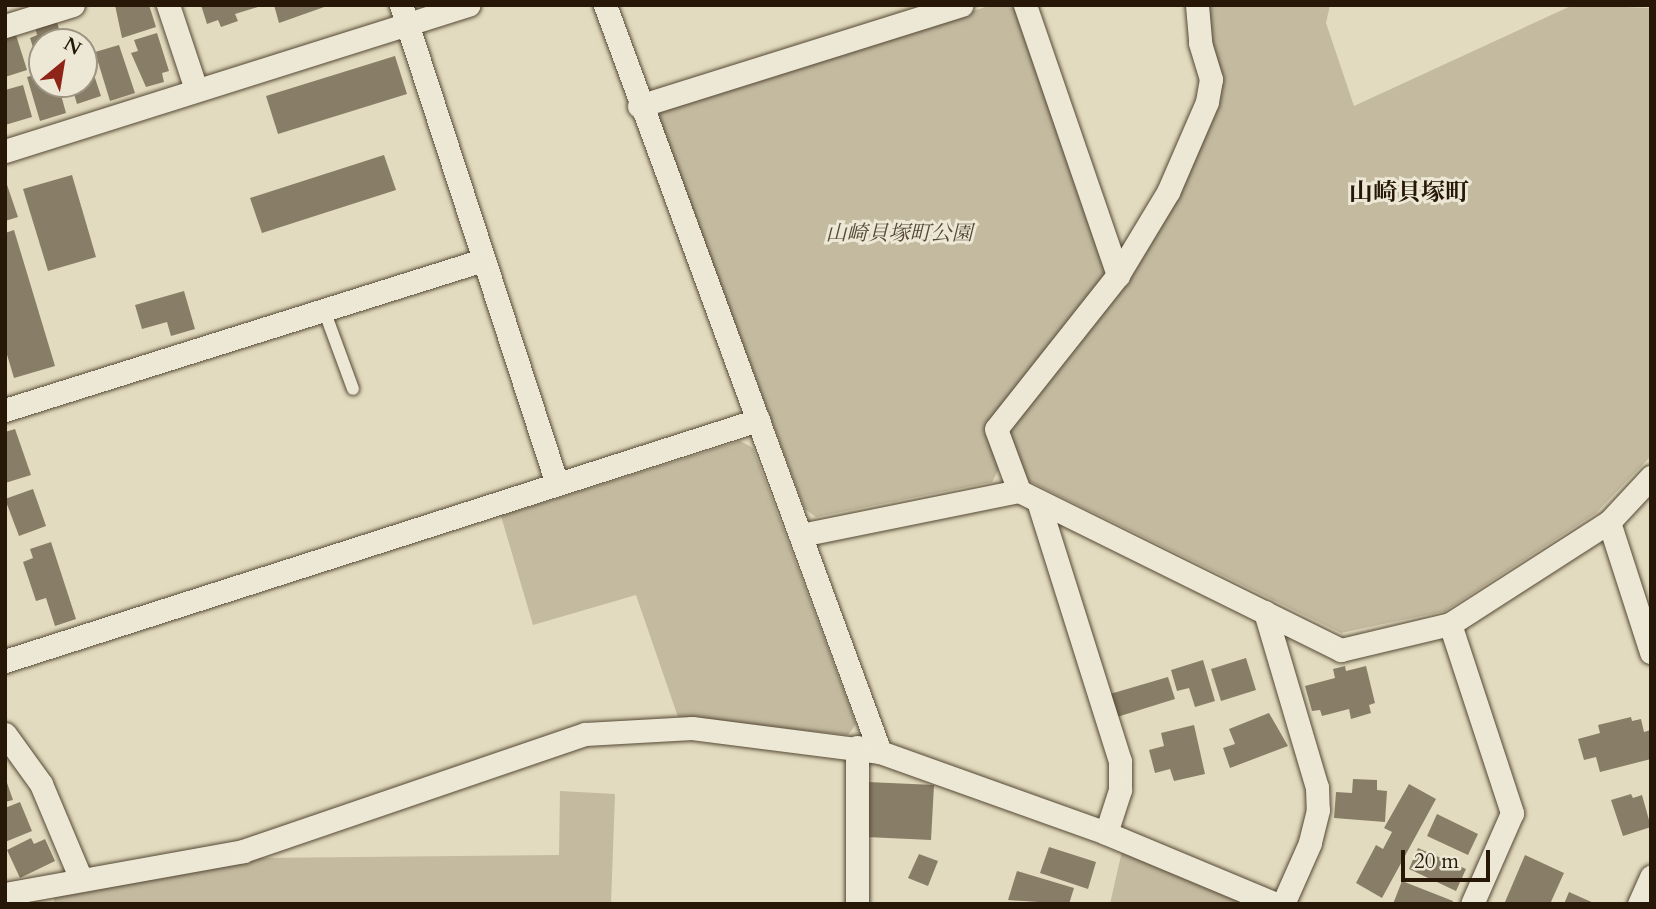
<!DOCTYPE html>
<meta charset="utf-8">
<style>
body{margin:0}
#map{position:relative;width:1656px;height:909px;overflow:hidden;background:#e3dbbf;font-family:Cardo,"Noto Serif JP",serif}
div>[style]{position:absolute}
.green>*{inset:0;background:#c3baa0}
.building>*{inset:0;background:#887d66}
.roads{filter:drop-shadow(0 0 2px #554834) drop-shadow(0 0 2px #554834)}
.lane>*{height:12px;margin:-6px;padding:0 6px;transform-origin:6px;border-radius:6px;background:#ede8d5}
.street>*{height:23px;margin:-11.5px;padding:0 11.5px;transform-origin:11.5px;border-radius:11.5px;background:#ede8d5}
span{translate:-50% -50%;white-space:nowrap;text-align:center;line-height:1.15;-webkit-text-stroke:6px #ede8d5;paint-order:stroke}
.park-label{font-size:21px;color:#554834;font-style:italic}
.quarter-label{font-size:24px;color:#261706;font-weight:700}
.frame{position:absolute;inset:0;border:7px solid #261706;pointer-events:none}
.north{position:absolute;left:28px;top:28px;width:70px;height:70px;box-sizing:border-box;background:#ede8d5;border:2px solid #9d9482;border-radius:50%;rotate:30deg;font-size:19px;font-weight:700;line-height:28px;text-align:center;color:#261706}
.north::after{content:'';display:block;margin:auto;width:24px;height:32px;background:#8f2418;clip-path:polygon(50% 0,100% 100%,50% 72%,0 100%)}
.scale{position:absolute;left:1401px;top:850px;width:89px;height:32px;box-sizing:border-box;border:4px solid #261706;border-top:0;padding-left:9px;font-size:21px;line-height:24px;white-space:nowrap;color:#261706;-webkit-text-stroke:5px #ede8d5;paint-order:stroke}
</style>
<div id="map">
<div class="green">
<i style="clip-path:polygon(992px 5px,1017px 8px,1106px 270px,1103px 281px,987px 425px,999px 469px,992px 482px,816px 517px,805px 509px,658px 119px,664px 107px)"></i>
<i style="clip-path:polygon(1207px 5px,1330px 5px,1326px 23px,1354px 106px,1573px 5px,1651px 8px,1651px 456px,1596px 513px,1445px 611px,1341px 633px,1029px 481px,1016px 461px,1009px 437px,1012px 423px,1077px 346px,1137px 263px,1216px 110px)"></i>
<i style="clip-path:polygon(740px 441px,753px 448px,856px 724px,848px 735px,678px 717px,636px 595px,533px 625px,501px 516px)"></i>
<i style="clip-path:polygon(560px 791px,615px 794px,611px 904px,54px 904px,54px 892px,256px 858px,559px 855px)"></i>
<i style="clip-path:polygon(1122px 851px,1248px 904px,1110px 904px)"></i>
</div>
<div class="building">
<i style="clip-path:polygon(115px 5px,149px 5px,156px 27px,122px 38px)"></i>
<i style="clip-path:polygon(201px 5px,261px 5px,261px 6px,235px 14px,238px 21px,221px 27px,218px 20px,207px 24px)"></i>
<i style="clip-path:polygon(274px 5px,327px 5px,327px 6px,279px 23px)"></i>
<i style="clip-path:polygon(56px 19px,63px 42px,42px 42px,38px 63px,30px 38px,37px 35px,35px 26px)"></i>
<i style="clip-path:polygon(157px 33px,169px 71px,162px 73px,164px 82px,146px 87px,131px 53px,138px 51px,134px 40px)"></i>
<i style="clip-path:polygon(16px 35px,27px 70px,5px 77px,5px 38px)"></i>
<i style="clip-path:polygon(119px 45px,135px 93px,110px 101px,95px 52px)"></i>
<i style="clip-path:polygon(395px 56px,407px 94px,278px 134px,266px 96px)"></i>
<i style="clip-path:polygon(88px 57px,101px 96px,77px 104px,71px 84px,84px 84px,84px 58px)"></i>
<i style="clip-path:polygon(42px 73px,42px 84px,58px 84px,66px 113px,40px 121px,27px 77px)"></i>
<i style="clip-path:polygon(23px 85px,32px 117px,5px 125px,5px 90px)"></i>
<i style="clip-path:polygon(384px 155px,396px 190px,262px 233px,250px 198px)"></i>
<i style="clip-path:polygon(72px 175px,96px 257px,48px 271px,23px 189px)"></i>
<i style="clip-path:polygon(5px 179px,18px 217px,5px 221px)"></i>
<i style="clip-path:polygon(14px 230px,55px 366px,14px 378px,5px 348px,5px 233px)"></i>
<i style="clip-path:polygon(184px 291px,195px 329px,171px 336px,167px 322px,142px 329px,135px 305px)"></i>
<i style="clip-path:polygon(15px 429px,31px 475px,5px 483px,5px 432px)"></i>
<i style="clip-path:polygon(33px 489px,46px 526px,19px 536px,5px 499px)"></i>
<i style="clip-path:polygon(51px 542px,76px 619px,55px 626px,46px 598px,36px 601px,23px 562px,33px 558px,30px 549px)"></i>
<i style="clip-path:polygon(1246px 658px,1256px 690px,1221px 701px,1211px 669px)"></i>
<i style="clip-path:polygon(1203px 660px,1215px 701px,1195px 707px,1189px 688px,1177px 691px,1171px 670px)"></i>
<i style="clip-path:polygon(1345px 666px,1346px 671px,1366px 666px,1375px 703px,1369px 705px,1371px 713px,1351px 719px,1349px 709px,1322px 716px,1320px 710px,1312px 711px,1305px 686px,1335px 678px,1333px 669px)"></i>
<i style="clip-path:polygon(1168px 677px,1175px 699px,1117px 717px,1110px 694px)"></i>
<i style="clip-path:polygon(1269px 713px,1288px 746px,1230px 768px,1223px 748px,1235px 744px,1229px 729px)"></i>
<i style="clip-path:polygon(1631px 717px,1632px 721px,1641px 719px,1644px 732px,1651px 730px,1651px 759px,1600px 772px,1596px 757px,1584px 760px,1578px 739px,1600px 733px,1598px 725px)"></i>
<i style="clip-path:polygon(1194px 725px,1205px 774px,1174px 781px,1170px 769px,1155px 773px,1149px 750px,1164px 746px,1161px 733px)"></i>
<i style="clip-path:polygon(5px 777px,13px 800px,5px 802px)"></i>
<i style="clip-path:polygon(1353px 779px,1377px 780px,1377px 790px,1387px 791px,1385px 822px,1334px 818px,1336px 792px,1352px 793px)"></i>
<i style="clip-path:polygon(868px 782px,934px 785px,931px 840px,866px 837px)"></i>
<i style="clip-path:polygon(1409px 784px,1436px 799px,1382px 898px,1356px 883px,1376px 845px,1383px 849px,1392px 832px,1384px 828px)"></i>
<i style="clip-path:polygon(1631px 794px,1633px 798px,1642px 795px,1651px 827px,1623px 836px,1611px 800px)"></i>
<i style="clip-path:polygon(20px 802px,32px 831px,5px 842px,5px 808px)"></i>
<i style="clip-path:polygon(1437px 814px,1478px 834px,1468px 855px,1427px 836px)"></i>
<i style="clip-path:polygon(31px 838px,34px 844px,45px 839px,55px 861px,20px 878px,7px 850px)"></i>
<i style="clip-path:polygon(1049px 847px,1096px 862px,1088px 889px,1040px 873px)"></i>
<i style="clip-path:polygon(1418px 848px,1466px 869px,1456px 891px,1409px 869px)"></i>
<i style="clip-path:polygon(919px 854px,938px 861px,928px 886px,908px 878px)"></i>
<i style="clip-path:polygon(1525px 855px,1564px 873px,1550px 904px,1505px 902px)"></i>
<i style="clip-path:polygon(1017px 871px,1074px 888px,1069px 904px,1008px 900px)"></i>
<i style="clip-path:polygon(1402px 881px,1453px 901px,1452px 904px,1393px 904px)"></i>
<i style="clip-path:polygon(1569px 892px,1596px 904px,1564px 904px)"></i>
</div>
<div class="roads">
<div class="lane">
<i style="left:324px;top:310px;width:84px;rotate:69.8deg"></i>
</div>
<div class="street">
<i style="left:168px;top:5px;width:89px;rotate:71.6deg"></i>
<i style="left:401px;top:5px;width:504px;rotate:71.96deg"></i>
<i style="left:605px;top:5px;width:796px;rotate:69.79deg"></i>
<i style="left:1025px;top:5px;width:286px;rotate:71deg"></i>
<i style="left:1197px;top:5px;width:38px;rotate:85deg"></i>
<i style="left:1200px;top:43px;width:38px;rotate:73deg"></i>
<i style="left:1211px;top:79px;width:23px;rotate:100deg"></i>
<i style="left:1207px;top:102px;width:98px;rotate:113.4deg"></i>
<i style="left:1168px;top:192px;width:97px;rotate:121.1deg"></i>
<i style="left:1118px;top:275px;width:196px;rotate:128.4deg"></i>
<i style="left:996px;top:429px;width:66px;rotate:69.6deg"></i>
<i style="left:1019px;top:491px;width:359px;rotate:26.3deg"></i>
<i style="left:1341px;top:650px;width:112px;rotate:-13.4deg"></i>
<i style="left:1450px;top:624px;width:189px;rotate:-32.7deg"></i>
<i style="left:1609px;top:522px;width:62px;rotate:-47deg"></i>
<i style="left:5px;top:26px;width:71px;rotate:-17.2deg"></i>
<i style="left:639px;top:106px;width:338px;rotate:-17.4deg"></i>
<i style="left:5px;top:151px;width:486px;rotate:-17.5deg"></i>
<i style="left:5px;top:410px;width:501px;rotate:-17.42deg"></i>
<i style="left:1038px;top:501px;width:273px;rotate:72.5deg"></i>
<i style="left:1120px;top:761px;width:29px;rotate:90deg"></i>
<i style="left:1120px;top:790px;width:45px;rotate:108deg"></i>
<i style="left:1609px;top:522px;width:137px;rotate:72.1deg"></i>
<i style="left:801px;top:535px;width:222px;rotate:-11.4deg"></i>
<i style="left:1265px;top:612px;width:183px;rotate:73.5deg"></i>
<i style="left:1317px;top:787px;width:23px;rotate:88deg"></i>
<i style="left:1318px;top:810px;width:34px;rotate:104deg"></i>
<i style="left:1310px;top:843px;width:67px;rotate:113.9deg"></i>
<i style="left:1450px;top:624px;width:199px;rotate:71.8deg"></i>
<i style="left:1512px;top:813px;width:99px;rotate:113.7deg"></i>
<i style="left:5px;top:661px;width:791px;rotate:-17.75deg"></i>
<i style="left:5px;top:734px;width:62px;rotate:54.2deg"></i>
<i style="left:41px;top:784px;width:103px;rotate:67.2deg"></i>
<i style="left:857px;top:747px;width:157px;rotate:90deg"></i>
<i style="left:5px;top:894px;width:242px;rotate:-10.2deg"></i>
<i style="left:243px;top:851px;width:361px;rotate:-18.9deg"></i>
<i style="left:585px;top:734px;width:107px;rotate:-3.2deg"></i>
<i style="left:692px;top:728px;width:190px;rotate:7.3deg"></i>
<i style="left:880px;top:752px;width:240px;rotate:19.7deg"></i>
<i style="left:1106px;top:833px;width:184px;rotate:22.7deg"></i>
<i style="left:1639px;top:904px;width:30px;rotate:-66deg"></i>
</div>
</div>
<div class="park-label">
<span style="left:899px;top:234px">山崎貝塚町公園</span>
</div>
<div class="quarter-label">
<span style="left:1409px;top:193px">山崎貝塚町</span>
</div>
<div class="frame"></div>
<div class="north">N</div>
<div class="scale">20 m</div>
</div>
